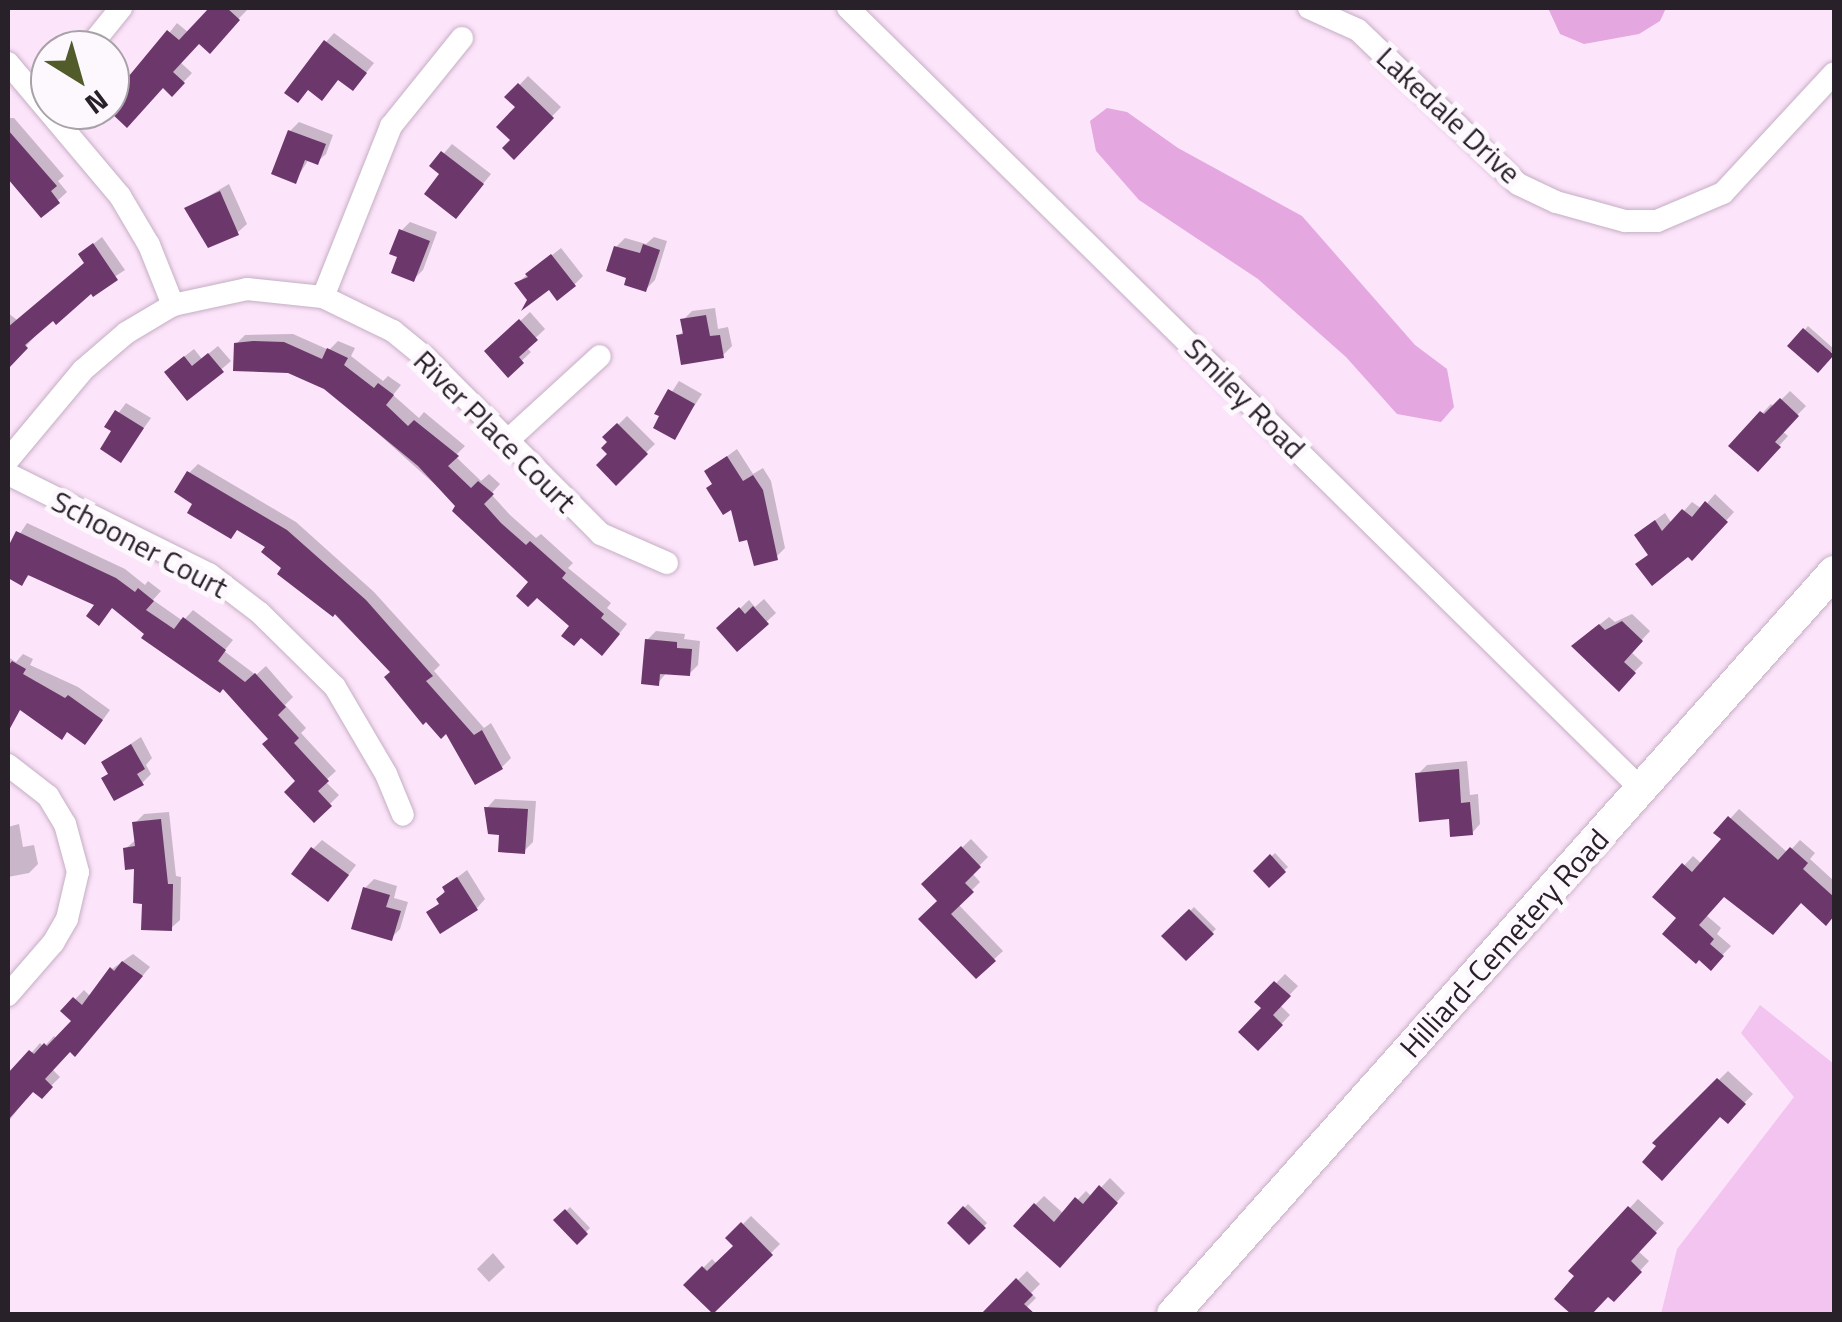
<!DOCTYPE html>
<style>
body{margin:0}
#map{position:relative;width:1842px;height:1322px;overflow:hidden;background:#fce4fa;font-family:"Titillium Web",sans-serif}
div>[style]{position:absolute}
.green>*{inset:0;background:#f3c4f0}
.water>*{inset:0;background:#e4a7e0}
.shadow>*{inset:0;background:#0003}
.building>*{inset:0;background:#6c376a}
.roads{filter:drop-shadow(0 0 2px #c5aec3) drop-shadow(0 0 2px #c5aec3)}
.street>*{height:22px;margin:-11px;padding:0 11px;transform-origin:11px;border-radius:11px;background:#fff}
.secondary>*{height:32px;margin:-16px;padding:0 16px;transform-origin:16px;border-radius:16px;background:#fff}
span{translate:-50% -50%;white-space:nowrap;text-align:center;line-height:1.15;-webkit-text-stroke:10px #fdf8fd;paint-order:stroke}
.street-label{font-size:30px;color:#292129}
.frame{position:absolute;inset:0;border:10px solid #292129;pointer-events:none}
.north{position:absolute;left:30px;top:30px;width:100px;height:100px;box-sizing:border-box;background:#fdf8fd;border:2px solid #a8a2a8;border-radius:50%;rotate:143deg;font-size:28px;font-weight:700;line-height:40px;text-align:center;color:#292129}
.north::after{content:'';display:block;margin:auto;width:35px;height:45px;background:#525c2b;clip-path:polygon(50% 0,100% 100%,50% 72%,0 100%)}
</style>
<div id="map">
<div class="green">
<i style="clip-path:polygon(1760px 1005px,1834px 1064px,1834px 1314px,1661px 1314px,1677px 1249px,1794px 1097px,1741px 1033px)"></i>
</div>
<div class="water">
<i style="clip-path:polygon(1548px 8px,1666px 8px,1660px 21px,1639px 34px,1584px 44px,1560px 34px)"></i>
<i style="clip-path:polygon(1107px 108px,1127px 112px,1178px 148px,1302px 216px,1415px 345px,1447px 369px,1454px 407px,1441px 422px,1397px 414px,1346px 357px,1258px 279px,1139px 200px,1096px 151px,1090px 121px)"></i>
</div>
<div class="shadow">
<i style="clip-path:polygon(212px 8px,247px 10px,209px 50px,199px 41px,180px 62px,192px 73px,172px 94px,163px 85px,110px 109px,177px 23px,189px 33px)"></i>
<i style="clip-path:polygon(334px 33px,374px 63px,361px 79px,339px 78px,309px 88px,326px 42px)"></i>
<i style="clip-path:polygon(528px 76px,561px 107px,514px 156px,518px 107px,508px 97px)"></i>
<i style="clip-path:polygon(8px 118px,14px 118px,64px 176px,58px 181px,67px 192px,42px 215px,8px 175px)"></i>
<i style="clip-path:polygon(299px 122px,333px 135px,326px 154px,317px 162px,309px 159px,295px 181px,290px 131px)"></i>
<i style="clip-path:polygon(452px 144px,491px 174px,464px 207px,433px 166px)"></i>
<i style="clip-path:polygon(229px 184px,247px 224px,238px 232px,187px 209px)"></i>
<i style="clip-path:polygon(410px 222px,437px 232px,423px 270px,414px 279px,401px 231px)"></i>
<i style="clip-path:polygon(102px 237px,125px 270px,53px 317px,14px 359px,8px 353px,8px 313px,17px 320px,87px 262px,81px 254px)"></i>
<i style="clip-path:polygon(654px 237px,667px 241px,655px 280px,646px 289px,629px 276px,616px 247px,625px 238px,646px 244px)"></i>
<i style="clip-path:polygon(561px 248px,583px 276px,574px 285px,517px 283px)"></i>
<i style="clip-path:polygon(715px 308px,718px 329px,728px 327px,732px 346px,723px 355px,678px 336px,685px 330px,683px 320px,692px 311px)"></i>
<i style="clip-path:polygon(530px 312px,545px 329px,526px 347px,531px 352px,508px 374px,487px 352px)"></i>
<i style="clip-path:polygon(1808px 326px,1834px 349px,1818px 370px,1791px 346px)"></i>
<i style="clip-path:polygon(293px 334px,329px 350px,338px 341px,355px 348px,351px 356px,383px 381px,388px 376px,401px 385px,393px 395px,419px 418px,424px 412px,465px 446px,455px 456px,481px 481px,489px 474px,500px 484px,491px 494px,510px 515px,536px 538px,541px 534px,573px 563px,568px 568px,611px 603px,607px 608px,627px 624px,611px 644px,581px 635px,459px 506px,326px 387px,236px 344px,245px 335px)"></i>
<i style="clip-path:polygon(218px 346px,231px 361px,188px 398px,176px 363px,194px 349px,202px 359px)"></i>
<i style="clip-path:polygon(679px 381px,702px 394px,674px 437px,658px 413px)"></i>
<i style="clip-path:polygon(1790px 391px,1806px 406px,1782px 431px,1788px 436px,1758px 469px,1732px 445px,1771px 404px,1774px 407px)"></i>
<i style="clip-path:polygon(126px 403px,151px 418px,121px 460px,114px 431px,108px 427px)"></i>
<i style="clip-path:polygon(627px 416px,655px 444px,616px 482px,611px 442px,606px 437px)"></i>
<i style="clip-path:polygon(737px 449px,753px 474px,763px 468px,771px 481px,785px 548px,776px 557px,749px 537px,707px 471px)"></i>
<i style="clip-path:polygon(198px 464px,296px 522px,374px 592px,440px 665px,434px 671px,484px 728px,491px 723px,511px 758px,502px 767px,447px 730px,268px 546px,196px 503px,189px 473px)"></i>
<i style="clip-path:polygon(1715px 494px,1734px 512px,1692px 558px,1688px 554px,1638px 564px,1650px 553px,1646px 527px,1665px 513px,1672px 524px,1692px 502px,1702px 509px)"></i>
<i style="clip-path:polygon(27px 523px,125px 569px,145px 585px,148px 581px,161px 591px,153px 600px,183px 621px,193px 610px,233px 640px,224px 651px,256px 675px,266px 666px,293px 697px,285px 705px,306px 728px,301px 733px,336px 771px,325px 781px,339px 795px,314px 820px,299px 781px,271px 738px,223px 686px,113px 606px,30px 574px,22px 583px,8px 575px,8px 552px)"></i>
<i style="clip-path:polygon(764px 599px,776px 613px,738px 648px,720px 628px,749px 600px,755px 607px)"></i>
<i style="clip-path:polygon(1632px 614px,1650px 631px,1631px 652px,1643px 663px,1619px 688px,1583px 638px,1609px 617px,1615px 622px)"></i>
<i style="clip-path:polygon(656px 631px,685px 634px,684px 639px,700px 641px,698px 665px,689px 674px,667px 672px,658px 683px,647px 640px)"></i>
<i style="clip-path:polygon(23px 654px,33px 659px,30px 665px,78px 687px,110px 710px,93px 733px,68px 730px,21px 707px,16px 712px,8px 707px,8px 657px,16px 662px)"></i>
<i style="clip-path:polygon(141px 737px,152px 758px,146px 765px,151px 774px,142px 783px,110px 772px,104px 762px)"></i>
<i style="clip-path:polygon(1467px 761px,1470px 795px,1478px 794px,1480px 824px,1472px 833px,1451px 817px,1418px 774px,1427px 765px)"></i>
<i style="clip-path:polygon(495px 799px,536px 801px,533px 842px,524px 851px,501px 832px,487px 808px)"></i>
<i style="clip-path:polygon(1739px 809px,1788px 853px,1800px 840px,1815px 853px,1810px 859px,1834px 881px,1834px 914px,1826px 922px,1801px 900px,1724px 894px,1706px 915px,1721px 928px,1717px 934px,1731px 946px,1711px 967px,1680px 918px,1656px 896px,1693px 856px,1702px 864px,1724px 839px,1717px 833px)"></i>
<i style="clip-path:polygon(169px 812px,176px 876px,181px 877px,180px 920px,171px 928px,144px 901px,137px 866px,125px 849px,137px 839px,135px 823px,144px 814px)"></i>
<i style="clip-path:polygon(19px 824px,23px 847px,34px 845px,38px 864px,29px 873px,8px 877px,8px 827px)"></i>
<i style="clip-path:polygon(971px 839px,988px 857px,972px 873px,980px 882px,958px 904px,1003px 951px,976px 976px,941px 901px,925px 884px)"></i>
<i style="clip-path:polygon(322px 840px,356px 865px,337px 890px,313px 849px)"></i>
<i style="clip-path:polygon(1275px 853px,1288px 867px,1269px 884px,1256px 871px)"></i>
<i style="clip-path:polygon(467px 870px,485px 899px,477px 908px,429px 912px,441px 902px,445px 887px)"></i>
<i style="clip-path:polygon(374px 879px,397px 886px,394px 898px,408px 902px,400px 929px,391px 938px,365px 888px)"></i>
<i style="clip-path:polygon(1194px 907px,1216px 929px,1186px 958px,1165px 936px)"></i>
<i style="clip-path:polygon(133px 954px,150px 967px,84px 1045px,71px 1049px,52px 1069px,60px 1077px,50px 1087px,34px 1089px,8px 1122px,8px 1080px,40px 1043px,44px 1047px,54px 1036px,57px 1039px,74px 1021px,64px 1011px,84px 990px,91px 997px,112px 969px)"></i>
<i style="clip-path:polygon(1285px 974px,1298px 986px,1280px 1005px,1290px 1015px,1258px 1048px,1264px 1008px,1258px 1002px)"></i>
<i style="clip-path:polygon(1728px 1071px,1753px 1094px,1728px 1120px,1720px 1114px,1660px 1146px,1656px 1142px)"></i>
<i style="clip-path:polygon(1110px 1178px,1125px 1193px,1068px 1256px,1035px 1205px,1044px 1196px,1064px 1214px,1086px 1191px,1092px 1197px)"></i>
<i style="clip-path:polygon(1638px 1199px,1664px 1223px,1638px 1251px,1649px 1261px,1614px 1299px,1608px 1294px,1589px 1314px,1575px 1314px,1557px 1298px,1577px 1276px,1572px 1271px)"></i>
<i style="clip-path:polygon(968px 1204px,987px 1223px,969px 1242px,950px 1223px)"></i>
<i style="clip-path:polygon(570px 1207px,590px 1228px,577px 1241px,557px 1220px)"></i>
<i style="clip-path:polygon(751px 1216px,780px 1244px,713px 1311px,686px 1285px,712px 1259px,718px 1265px,737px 1246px,729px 1238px)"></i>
<i style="clip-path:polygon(493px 1253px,505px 1267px,489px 1282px,477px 1269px)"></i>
<i style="clip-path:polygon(1027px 1271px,1040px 1284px,1031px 1293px,1036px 1298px,1020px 1314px,985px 1314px)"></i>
</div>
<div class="building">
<i style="clip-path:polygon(209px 8px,227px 8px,240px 20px,210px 54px,199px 44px,173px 72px,185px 83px,172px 97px,163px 88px,127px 128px,108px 110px,123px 92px,119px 88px,167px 30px,179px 40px)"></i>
<i style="clip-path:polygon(324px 40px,367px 73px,353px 91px,338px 80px,322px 101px,308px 90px,298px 103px,284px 93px)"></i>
<i style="clip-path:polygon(518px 83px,554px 118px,514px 160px,502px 148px,510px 140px,496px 127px,515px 107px,504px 97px)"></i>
<i style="clip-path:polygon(8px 130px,57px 186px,51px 191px,60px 203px,41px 218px,8px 179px)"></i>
<i style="clip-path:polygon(288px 130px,326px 144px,318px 165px,305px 160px,296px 184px,271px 174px)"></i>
<i style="clip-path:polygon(441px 151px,484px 184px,456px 219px,424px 194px,439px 174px,429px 166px)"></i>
<i style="clip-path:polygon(220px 191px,239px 235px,208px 248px,184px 208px)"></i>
<i style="clip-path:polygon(399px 229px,430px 241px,414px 282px,391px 273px,397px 257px,389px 254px)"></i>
<i style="clip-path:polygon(93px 243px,118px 280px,93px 297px,91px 294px,56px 325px,53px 321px,25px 345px,28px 348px,8px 369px,8px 327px,84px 263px,78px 254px)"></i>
<i style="clip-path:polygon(643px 244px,660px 250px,646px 292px,624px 285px,626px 278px,606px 271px,614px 246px,640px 253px)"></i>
<i style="clip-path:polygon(551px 254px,576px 286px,557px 301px,549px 290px,521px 311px,527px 300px,514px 283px,528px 277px,525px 274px)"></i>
<i style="clip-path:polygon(706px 315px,710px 336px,720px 335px,724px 358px,681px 365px,676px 335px,683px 334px,680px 319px)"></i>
<i style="clip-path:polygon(519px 319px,538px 340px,519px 357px,524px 363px,508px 378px,484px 351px)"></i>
<i style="clip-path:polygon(1803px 328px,1834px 355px,1818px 373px,1787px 346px)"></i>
<i style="clip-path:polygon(253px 341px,284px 342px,322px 359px,327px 348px,348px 358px,344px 365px,374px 388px,378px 383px,394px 395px,386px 405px,408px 426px,414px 420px,459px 456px,448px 466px,471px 488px,478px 481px,494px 494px,484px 504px,501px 523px,526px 545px,530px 541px,566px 573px,562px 578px,604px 614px,601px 618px,620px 634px,602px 656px,581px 638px,574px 646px,561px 636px,569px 626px,537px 598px,528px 607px,516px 596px,528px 582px,452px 511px,455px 506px,418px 466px,324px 389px,288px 373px,233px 371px,234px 343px)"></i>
<i style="clip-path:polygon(208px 353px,224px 372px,187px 401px,164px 372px,184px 356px,192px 366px)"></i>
<i style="clip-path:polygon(668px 389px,695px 404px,675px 440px,653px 428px,659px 416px,654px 414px)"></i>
<i style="clip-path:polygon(1780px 398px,1799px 416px,1775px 442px,1781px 447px,1758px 472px,1728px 446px,1760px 411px,1764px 414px)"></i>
<i style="clip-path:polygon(115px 410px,144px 428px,121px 463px,100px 449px,111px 431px,104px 427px)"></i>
<i style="clip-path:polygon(617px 423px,648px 454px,616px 486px,596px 465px,607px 454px,601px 448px,607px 442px,602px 437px)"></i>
<i style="clip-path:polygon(727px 456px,743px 481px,753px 475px,763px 490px,778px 560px,754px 566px,747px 540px,739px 542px,731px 510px,723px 515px,706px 488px,712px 484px,704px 471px)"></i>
<i style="clip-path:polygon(187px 471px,287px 530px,366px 600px,433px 676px,426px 681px,474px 735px,482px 730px,503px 769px,475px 785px,446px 734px,441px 739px,426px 722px,423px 725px,384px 677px,390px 672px,335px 614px,333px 617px,277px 574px,281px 568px,261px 552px,265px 547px,237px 530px,231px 539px,187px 513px,192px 504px,174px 492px)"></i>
<i style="clip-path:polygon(1705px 501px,1728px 522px,1692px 561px,1688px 557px,1652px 586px,1635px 564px,1648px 555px,1634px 535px,1655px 520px,1662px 531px,1682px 509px,1692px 517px)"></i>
<i style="clip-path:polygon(16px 531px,116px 578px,135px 592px,138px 588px,154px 601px,146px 610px,174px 629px,183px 617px,226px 650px,218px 661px,245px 682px,255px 673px,286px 707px,278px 715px,299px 738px,294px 743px,329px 781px,318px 791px,332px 806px,314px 823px,284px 792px,295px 781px,262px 744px,268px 739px,223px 689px,220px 693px,141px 638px,144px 634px,112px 608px,99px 626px,86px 616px,94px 605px,28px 575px,22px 586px,8px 578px,8px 547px)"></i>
<i style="clip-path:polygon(753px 606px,769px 624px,737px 652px,716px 628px,739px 607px,745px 614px)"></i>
<i style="clip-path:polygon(1622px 621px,1643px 641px,1624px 662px,1636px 673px,1619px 692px,1571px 646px,1599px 624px,1605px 630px)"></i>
<i style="clip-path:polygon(645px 639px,677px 642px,677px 648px,692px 649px,690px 676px,660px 674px,659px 686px,641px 684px)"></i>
<i style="clip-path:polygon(12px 661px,26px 669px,23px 674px,65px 698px,68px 695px,103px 720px,85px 745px,67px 732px,62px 740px,20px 710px,8px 732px,8px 666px)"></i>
<i style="clip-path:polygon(131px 744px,145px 769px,137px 774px,144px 785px,114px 801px,101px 778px,108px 774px,101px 762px)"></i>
<i style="clip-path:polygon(1459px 769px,1461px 803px,1470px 802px,1473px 835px,1450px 837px,1449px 819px,1419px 822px,1415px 773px)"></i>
<i style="clip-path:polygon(484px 807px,528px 809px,525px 854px,498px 852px,499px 835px,488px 834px)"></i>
<i style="clip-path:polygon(1728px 816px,1778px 860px,1790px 847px,1808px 863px,1803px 869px,1834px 897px,1834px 916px,1826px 926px,1801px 903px,1773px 935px,1724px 897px,1699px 925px,1714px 939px,1710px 944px,1724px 956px,1711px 971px,1699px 960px,1696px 964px,1662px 934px,1676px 918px,1652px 897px,1682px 863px,1692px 872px,1721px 839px,1713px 833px)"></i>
<i style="clip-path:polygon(161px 819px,168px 884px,173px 884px,172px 931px,141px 930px,142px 904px,133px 903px,134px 869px,125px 870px,123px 848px,135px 846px,132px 822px)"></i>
<i style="clip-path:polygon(961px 846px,981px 867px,965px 883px,974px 892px,951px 914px,996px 961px,976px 979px,918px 919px,937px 901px,921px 884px)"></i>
<i style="clip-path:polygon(311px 847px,349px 875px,328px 902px,291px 874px)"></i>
<i style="clip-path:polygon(1270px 854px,1286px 872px,1269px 888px,1253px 871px)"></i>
<i style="clip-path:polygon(457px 877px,478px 910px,440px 934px,426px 912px,439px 904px,436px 899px,445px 892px,442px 887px)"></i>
<i style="clip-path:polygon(363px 887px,390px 895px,386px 907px,401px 911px,392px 941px,351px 929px)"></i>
<i style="clip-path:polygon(1189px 909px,1214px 934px,1186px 961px,1161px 936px)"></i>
<i style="clip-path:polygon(122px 961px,143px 976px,75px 1057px,70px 1052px,45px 1079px,53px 1087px,42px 1099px,33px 1092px,8px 1120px,8px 1073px,29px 1050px,34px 1054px,44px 1043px,47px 1046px,71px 1021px,60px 1011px,73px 997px,82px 1005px,110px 967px,114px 971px)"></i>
<i style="clip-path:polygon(1274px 981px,1291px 996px,1273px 1015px,1283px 1025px,1258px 1051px,1238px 1032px,1261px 1008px,1254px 1002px)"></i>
<i style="clip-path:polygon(1717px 1078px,1746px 1104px,1728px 1124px,1720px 1117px,1662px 1181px,1642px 1162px,1656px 1146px,1652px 1143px)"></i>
<i style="clip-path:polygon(1099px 1185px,1118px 1203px,1060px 1268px,1013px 1226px,1034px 1203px,1054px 1222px,1075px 1197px,1083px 1204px)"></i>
<i style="clip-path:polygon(963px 1206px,986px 1228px,969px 1245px,947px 1223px)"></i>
<i style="clip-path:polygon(1628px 1206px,1657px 1233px,1631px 1261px,1642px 1272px,1614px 1302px,1608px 1297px,1592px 1314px,1571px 1314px,1554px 1299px,1574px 1276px,1568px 1271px)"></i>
<i style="clip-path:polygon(565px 1209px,588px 1234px,577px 1245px,553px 1220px)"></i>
<i style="clip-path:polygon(741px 1222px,773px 1255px,713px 1314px,683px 1285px,702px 1266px,707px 1271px,733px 1246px,725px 1238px)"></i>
<i style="clip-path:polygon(1016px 1278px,1033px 1295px,1024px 1304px,1035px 1314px,981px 1314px)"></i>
</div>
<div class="roads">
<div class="street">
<i style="left:848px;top:8px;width:1113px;rotate:44.56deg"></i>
<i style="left:1309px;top:8px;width:54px;rotate:24.2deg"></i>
<i style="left:1358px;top:30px;width:222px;rotate:43.9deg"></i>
<i style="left:1518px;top:184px;width:42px;rotate:25.3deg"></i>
<i style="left:1556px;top:202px;width:72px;rotate:15.4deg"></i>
<i style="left:1625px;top:221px;width:32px"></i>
<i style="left:1657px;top:221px;width:72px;rotate:-23deg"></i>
<i style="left:1723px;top:193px;width:163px;rotate:-47.2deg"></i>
<i style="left:87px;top:50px;width:54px;rotate:-51deg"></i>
<i style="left:8px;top:63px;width:174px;rotate:49.9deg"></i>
<i style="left:120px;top:196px;width:57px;rotate:59.4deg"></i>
<i style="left:149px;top:245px;width:65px;rotate:68.2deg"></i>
<i style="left:323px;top:297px;width:184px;rotate:-68.3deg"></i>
<i style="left:391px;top:126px;width:113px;rotate:-51.1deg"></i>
<i style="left:506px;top:442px;width:127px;rotate:-42.5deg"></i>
<i style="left:8px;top:460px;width:117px;rotate:-50.2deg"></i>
<i style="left:83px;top:370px;width:57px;rotate:-40.7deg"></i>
<i style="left:126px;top:333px;width:55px;rotate:-30.8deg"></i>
<i style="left:173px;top:305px;width:76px;rotate:-12.2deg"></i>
<i style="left:247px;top:289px;width:76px;rotate:6deg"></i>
<i style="left:323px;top:297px;width:78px;rotate:25.9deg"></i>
<i style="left:393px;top:331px;width:43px;rotate:39.3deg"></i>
<i style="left:426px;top:358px;width:248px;rotate:45.2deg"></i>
<i style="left:601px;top:534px;width:72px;rotate:23.7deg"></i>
<i style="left:8px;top:474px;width:225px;rotate:26.5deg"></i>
<i style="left:209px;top:574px;width:64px;rotate:37.4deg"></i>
<i style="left:260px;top:613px;width:105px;rotate:44.6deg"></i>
<i style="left:335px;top:687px;width:101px;rotate:59.6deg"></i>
<i style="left:386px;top:774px;width:44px;rotate:67.5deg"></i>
<i style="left:8px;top:765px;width:51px;rotate:37.8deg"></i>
<i style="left:48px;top:796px;width:33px;rotate:59deg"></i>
<i style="left:65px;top:824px;width:50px;rotate:74.8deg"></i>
<i style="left:78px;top:872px;width:48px;rotate:103.2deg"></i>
<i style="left:67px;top:919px;width:28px;rotate:120deg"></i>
<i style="left:53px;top:943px;width:69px;rotate:130.9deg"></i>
</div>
<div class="secondary">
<i style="left:1173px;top:1314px;width:994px;rotate:-48.3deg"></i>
</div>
</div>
<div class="street-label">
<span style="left:1449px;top:115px;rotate:43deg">Lakedale Drive</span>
<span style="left:1245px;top:398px;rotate:45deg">Smiley Road</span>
<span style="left:495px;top:431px;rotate:45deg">River Place Court</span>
<span style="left:140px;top:544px;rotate:28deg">Schooner Court</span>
<span style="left:1504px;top:943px;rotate:-48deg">Hilliard-Cemetery Road</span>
</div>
<div class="frame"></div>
<div class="north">N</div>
</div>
